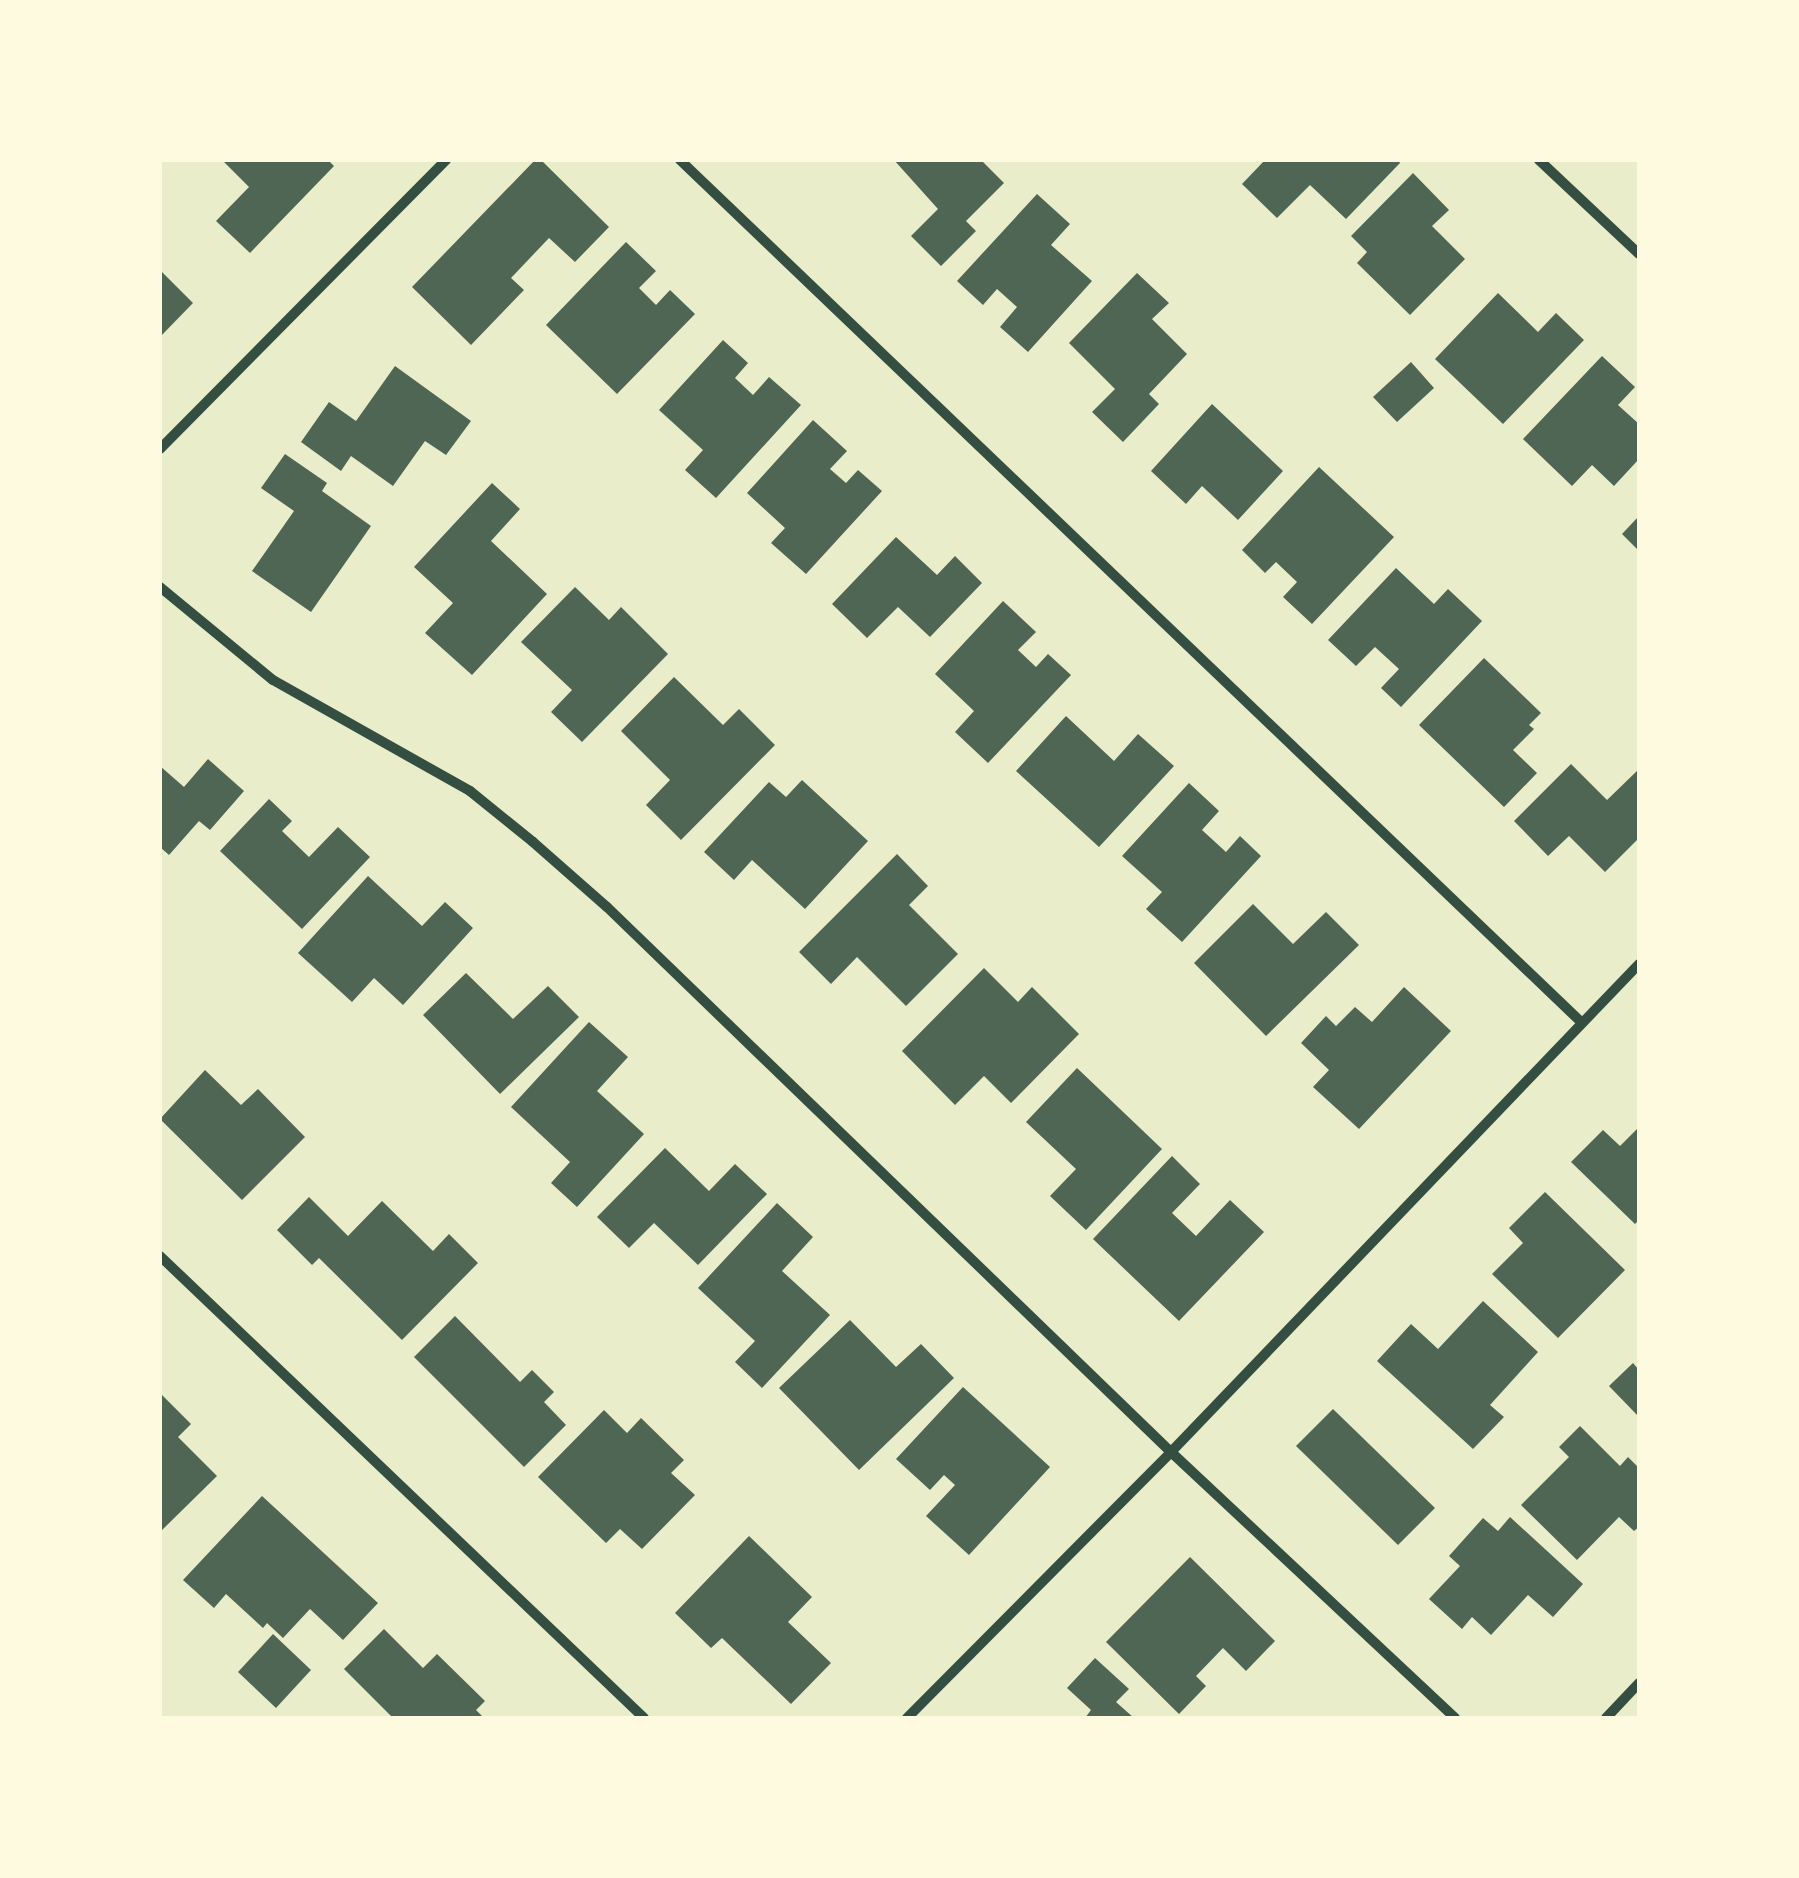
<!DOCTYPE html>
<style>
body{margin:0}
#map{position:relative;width:1799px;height:1878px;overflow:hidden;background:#e9edc9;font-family:"Fira Sans Condensed",sans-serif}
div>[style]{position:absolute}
.building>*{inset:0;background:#4f6655}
.minor>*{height:10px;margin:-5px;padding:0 5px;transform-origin:5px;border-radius:5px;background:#344e41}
span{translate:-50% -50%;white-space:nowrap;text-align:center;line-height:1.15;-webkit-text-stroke:8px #fefae0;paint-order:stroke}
.frame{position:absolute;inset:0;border:162px solid #fefae0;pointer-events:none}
</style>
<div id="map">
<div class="building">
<i style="clip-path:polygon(222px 160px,328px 160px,334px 166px,250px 253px,216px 221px,249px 187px)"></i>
<i style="clip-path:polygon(535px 160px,541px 160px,609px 227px,575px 262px,549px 238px,511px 278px,524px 290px,471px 345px,412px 287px)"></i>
<i style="clip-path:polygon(894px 160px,981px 160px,1004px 183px,966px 221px,976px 231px,941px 266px,911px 236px,938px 209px)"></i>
<i style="clip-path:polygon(1265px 160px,1398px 160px,1400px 163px,1346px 219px,1310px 185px,1277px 218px,1242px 184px)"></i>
<i style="clip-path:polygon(1413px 173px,1449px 210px,1432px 226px,1465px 259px,1410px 315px,1357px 263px,1367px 252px,1351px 236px)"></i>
<i style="clip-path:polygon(1037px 194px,1070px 224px,1051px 245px,1092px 281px,1028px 352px,1000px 327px,1017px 307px,997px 289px,983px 305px,957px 281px)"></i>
<i style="clip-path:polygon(626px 242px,656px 271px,639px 288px,656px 305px,670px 290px,695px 314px,617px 394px,546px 325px)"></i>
<i style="clip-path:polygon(160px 270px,193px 303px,160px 337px)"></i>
<i style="clip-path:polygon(1137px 273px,1169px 303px,1152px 319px,1187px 354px,1149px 394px,1159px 404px,1123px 442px,1092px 412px,1115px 389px,1069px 343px)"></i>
<i style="clip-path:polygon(1498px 293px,1538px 332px,1556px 313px,1584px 340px,1503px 424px,1435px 359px)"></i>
<i style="clip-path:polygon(723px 340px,748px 363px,735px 378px,753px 395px,769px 377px,801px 405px,716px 498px,685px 470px,703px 450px,659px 410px)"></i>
<i style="clip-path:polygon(1602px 356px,1635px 387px,1618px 405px,1639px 424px,1639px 459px,1614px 486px,1592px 465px,1572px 486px,1523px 439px)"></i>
<i style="clip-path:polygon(1411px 362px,1434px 388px,1397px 422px,1373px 397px)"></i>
<i style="clip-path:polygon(395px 366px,471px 421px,446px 455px,425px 441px,393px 486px,351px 456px,341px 471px,301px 442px,329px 402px,356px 421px)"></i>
<i style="clip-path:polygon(1212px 404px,1283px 471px,1238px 520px,1202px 486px,1186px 504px,1151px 471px)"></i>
<i style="clip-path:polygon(813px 420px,847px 451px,830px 469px,846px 483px,858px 470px,882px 491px,806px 574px,771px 543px,785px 528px,747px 493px)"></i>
<i style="clip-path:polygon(285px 454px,327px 483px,322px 491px,371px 526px,311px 612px,252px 571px,294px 511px,261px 488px)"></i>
<i style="clip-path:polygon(1319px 467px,1394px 537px,1312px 624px,1283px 597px,1297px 582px,1276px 562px,1265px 573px,1242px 550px)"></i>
<i style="clip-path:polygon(492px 483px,520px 509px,491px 541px,547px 594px,472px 675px,425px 633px,453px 603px,414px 567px)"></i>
<i style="clip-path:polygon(1639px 516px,1639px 551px,1622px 534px)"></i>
<i style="clip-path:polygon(896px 537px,937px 575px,955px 556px,982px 583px,930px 637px,898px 607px,867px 638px,832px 604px)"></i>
<i style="clip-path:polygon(1396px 568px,1434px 604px,1448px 589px,1482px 621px,1401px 707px,1381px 688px,1399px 669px,1375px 647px,1356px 666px,1328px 640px)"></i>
<i style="clip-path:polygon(575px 587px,609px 620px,621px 607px,668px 654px,582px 742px,551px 712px,572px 690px,521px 642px)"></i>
<i style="clip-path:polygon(1003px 601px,1036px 632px,1018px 650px,1036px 667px,1048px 654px,1071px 675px,988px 763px,955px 732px,974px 711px,935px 674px)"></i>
<i style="clip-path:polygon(1484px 658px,1541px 713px,1529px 725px,1534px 729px,1513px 750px,1537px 773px,1504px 807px,1419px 725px)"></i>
<i style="clip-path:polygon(674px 677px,723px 725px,739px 709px,775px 745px,681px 840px,646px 805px,670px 780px,621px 731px)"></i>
<i style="clip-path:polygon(1066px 716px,1114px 761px,1138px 734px,1174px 766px,1099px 847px,1016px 771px)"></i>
<i style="clip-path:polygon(208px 759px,244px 791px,210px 830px,199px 821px,169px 855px,160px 847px,160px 766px,184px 787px)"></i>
<i style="clip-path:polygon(1571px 764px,1607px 800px,1639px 769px,1639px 838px,1605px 872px,1569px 836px,1548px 856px,1514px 821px)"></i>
<i style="clip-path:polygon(802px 780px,868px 841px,805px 909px,752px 860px,734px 880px,704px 852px,769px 782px,786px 797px)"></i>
<i style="clip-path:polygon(1189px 783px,1219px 811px,1202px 830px,1226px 852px,1240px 836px,1261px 856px,1182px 942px,1146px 909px,1162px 892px,1122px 856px)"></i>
<i style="clip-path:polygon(269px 799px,292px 821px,282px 831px,309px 857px,338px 827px,370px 857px,302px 929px,220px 851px)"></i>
<i style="clip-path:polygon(897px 854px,928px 886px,909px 905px,958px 954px,906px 1006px,857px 957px,831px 984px,799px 952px)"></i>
<i style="clip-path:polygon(368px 876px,422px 926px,445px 902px,473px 928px,403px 1005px,374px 978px,352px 1002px,298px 953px)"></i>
<i style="clip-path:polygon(1253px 904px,1293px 944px,1326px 912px,1359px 945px,1266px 1036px,1194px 963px)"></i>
<i style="clip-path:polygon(984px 968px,1018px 1002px,1032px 987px,1079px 1034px,1011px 1103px,984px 1076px,955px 1105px,902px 1051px)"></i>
<i style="clip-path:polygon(466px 973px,513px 1019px,548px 986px,579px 1017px,500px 1094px,423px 1015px)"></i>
<i style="clip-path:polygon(1404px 987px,1451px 1031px,1359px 1129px,1313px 1087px,1329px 1070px,1301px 1043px,1326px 1016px,1336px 1026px,1355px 1007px,1372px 1022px)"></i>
<i style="clip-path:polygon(589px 1022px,628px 1057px,597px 1091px,644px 1134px,577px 1207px,551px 1183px,570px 1162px,511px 1107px)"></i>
<i style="clip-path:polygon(1077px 1068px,1162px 1149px,1086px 1230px,1050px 1196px,1076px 1169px,1026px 1122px)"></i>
<i style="clip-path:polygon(205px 1070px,241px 1105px,258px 1089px,305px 1137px,242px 1200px,160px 1119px)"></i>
<i style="clip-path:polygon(1639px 1127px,1639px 1220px,1635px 1224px,1571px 1162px,1603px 1130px,1620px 1146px)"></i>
<i style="clip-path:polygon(665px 1148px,709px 1191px,735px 1164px,767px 1194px,698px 1265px,654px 1223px,629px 1248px,597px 1217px)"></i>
<i style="clip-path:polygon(1172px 1156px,1200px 1184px,1172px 1213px,1196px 1236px,1230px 1200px,1264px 1232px,1179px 1321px,1093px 1239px)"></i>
<i style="clip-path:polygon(1545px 1192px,1625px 1270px,1558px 1338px,1492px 1274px,1523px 1243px,1509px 1228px)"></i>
<i style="clip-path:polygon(309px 1197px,348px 1236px,382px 1201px,433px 1251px,449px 1234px,478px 1263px,402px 1340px,319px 1258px,312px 1265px,277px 1230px)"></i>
<i style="clip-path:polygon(777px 1203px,813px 1237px,782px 1271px,830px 1315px,762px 1388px,735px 1362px,755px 1341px,698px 1288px)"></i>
<i style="clip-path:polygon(1483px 1301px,1538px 1352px,1490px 1405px,1504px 1417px,1473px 1449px,1377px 1361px,1411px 1324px,1438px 1349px)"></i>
<i style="clip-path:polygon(455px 1316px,520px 1382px,532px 1370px,554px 1392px,544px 1402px,566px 1425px,524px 1467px,414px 1357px)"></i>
<i style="clip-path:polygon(850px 1320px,896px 1367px,921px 1344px,954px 1378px,859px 1470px,779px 1388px)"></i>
<i style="clip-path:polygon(1633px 1363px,1639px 1370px,1639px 1417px,1609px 1386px)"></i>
<i style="clip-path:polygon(963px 1387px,1050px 1467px,969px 1555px,926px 1516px,955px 1485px,944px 1475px,930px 1490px,896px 1459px)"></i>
<i style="clip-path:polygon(160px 1393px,191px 1424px,178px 1437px,217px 1476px,160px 1532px)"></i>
<i style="clip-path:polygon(1333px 1409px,1435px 1508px,1398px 1545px,1296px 1446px)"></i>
<i style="clip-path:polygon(604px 1410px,627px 1433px,641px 1418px,684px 1460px,671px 1473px,695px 1495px,642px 1549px,620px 1529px,606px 1543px,538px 1477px)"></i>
<i style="clip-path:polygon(1580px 1426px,1620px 1466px,1628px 1457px,1639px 1468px,1639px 1527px,1634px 1531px,1619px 1517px,1577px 1560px,1521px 1505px,1569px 1457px,1559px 1447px)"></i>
<i style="clip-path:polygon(262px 1496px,378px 1603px,343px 1640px,310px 1609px,283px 1638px,267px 1623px,263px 1628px,226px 1594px,214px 1608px,183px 1580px)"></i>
<i style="clip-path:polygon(1510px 1517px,1583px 1584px,1553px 1617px,1528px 1595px,1491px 1635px,1472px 1617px,1462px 1629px,1429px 1599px,1460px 1566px,1449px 1556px,1483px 1518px,1498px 1531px)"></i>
<i style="clip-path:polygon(749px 1536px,812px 1597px,788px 1622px,831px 1663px,791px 1704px,722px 1638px,711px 1648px,675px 1613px)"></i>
<i style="clip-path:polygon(1190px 1557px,1275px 1641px,1246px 1671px,1223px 1648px,1196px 1676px,1206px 1686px,1179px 1714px,1106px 1642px)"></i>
<i style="clip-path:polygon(384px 1629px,423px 1668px,437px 1654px,485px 1701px,476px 1710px,484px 1718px,393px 1718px,344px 1669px)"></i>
<i style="clip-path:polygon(273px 1634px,311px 1670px,276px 1708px,238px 1672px)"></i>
<i style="clip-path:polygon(1095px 1658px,1129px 1689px,1116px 1702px,1134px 1718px,1085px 1718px,1091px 1710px,1067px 1688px)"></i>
</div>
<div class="minor">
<i style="left:680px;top:160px;width:1248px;rotate:43.73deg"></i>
<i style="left:1539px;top:160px;width:137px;rotate:43.2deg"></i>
<i style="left:160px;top:449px;width:407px;rotate:-45.3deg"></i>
<i style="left:160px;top:587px;width:146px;rotate:39.5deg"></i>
<i style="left:273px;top:680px;width:226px;rotate:29.4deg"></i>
<i style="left:470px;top:791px;width:81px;rotate:39deg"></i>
<i style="left:533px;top:842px;width:98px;rotate:41.3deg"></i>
<i style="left:607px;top:907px;width:784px;rotate:44.02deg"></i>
<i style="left:1171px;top:1452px;width:389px;rotate:43.1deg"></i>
<i style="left:160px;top:1256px;width:669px;rotate:43.67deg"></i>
<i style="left:907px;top:1718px;width:375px;rotate:-45.2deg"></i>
<i style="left:1171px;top:1452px;width:676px;rotate:-46.2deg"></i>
<i style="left:1606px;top:1718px;width:48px;rotate:-46.7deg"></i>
</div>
<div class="frame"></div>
</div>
